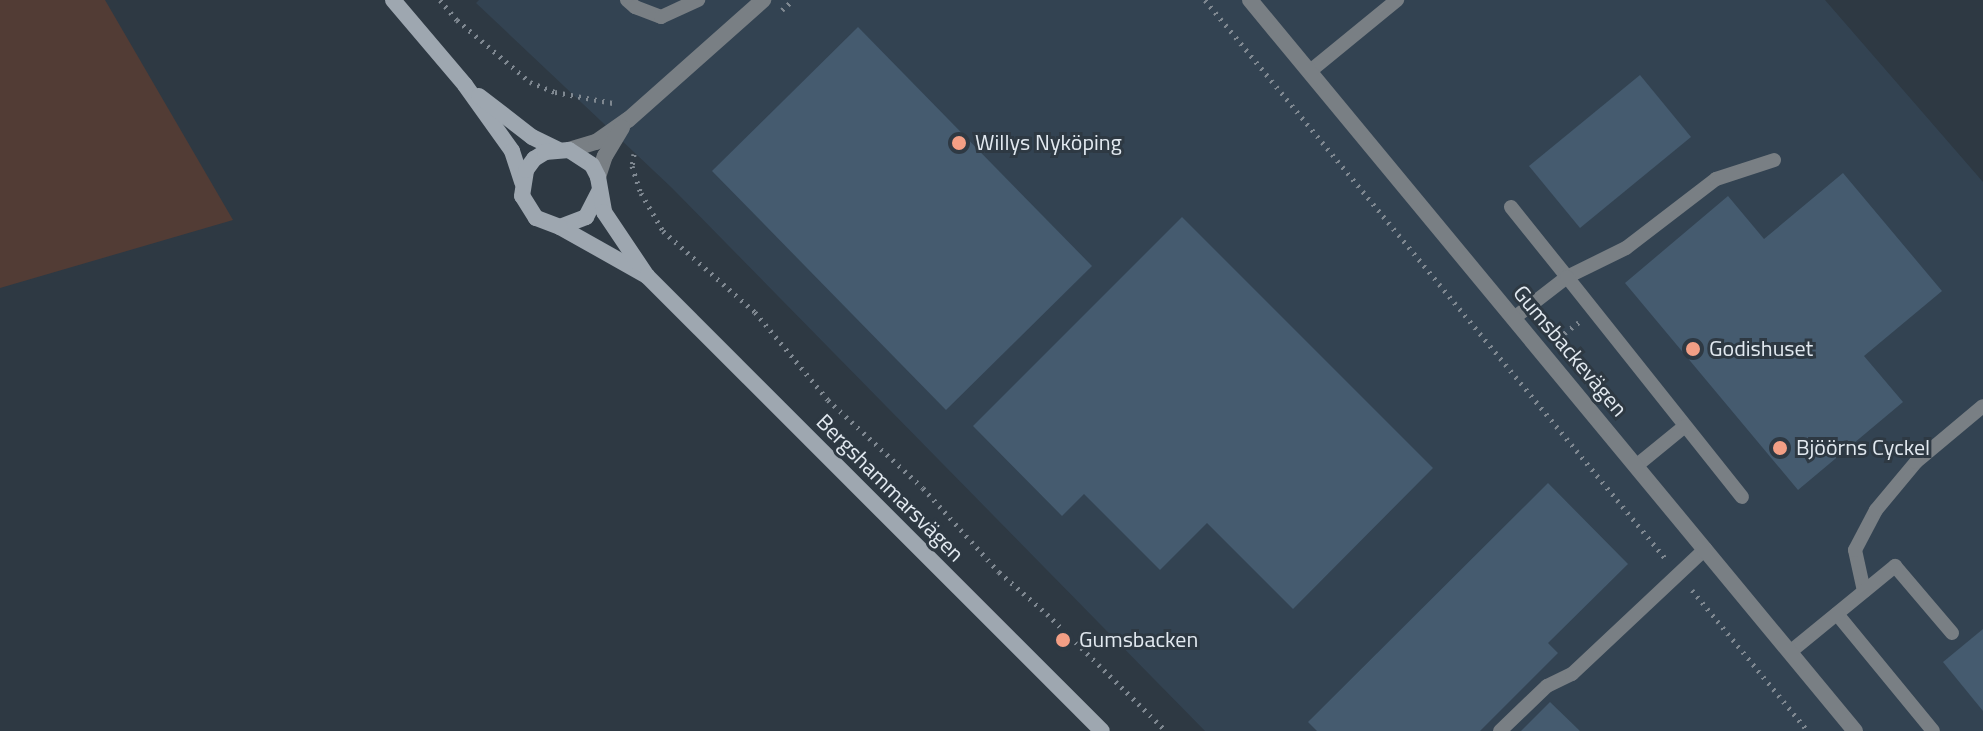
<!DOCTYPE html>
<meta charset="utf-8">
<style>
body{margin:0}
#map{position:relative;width:1983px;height:731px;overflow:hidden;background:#2e3943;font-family:"Titillium Web",sans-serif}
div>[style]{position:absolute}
.built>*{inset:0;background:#334352}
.green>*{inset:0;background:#523c35}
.building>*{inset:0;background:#455b6f}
.path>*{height:5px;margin-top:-2.5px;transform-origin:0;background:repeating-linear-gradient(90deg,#7f8891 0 2px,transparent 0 8px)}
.service>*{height:14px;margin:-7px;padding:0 7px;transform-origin:7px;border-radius:7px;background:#797f84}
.minor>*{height:16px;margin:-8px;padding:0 8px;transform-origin:8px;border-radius:8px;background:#797f84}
.secondary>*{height:16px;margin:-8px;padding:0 8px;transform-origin:8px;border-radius:8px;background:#9ea7b0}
.dots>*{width:22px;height:22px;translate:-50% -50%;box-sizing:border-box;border:4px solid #2e3943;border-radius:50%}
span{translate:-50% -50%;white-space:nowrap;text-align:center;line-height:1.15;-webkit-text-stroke:6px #2e3943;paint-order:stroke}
.poi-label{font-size:22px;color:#e2e9f0}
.left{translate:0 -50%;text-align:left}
.street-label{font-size:22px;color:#e2e9f0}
</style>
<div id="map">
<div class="built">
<i style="clip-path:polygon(479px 0,1825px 0,1983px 182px,1983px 731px,1205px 731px,672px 188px,476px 3px)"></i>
</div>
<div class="green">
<i style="clip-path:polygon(0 0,105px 0,233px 220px,0 288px)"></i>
</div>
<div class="building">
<i style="clip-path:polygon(858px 27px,1092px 266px,946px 410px,712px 171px)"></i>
<i style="clip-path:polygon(1640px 75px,1691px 137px,1580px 228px,1529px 166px)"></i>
<i style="clip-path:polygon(1843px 173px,1942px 291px,1864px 356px,1903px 402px,1798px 490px,1625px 283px,1728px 196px,1764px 239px)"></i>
<i style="clip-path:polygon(1182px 217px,1433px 468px,1293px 609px,1207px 523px,1160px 570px,1084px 494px,1062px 516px,973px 426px)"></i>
<i style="clip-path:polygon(1548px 483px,1628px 564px,1548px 643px,1558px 653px,1480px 731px,1317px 731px,1308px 722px)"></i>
<i style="clip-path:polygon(1983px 629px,1983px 711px,1943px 662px)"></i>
<i style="clip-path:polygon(1550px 702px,1580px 731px,1521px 731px)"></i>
</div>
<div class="path">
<i style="left:440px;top:0;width:26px;rotate:50deg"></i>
<i style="left:457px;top:20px;width:96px;rotate:40.3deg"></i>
<i style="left:530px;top:82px;width:27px;rotate:22deg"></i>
<i style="left:555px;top:92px;width:59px;rotate:10.7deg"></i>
<i style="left:1205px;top:0;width:723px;rotate:50.5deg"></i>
<i style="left:782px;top:10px;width:15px;rotate:-42deg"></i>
<i style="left:634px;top:154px;width:12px;rotate:99deg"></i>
<i style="left:632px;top:166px;width:28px;rotate:72deg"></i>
<i style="left:641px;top:193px;width:44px;rotate:59.9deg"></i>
<i style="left:663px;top:231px;width:123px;rotate:41.4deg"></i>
<i style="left:755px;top:312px;width:114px;rotate:50.3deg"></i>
<i style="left:828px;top:400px;width:129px;rotate:42.8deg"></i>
<i style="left:923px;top:488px;width:113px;rotate:47.9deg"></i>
<i style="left:999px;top:572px;width:64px;rotate:41.2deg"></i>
<i style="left:1047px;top:614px;width:167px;rotate:44.5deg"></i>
<i style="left:1558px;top:338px;width:26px;rotate:-37deg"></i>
<i style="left:1692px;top:590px;width:183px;rotate:50.6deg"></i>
</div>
<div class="service">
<i style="left:627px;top:0;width:11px;rotate:41deg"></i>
<i style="left:635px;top:7px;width:28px;rotate:21deg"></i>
<i style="left:661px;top:17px;width:41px;rotate:-24.7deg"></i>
<i style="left:1309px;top:72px;width:114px;rotate:-39.3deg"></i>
<i style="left:1511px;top:207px;width:90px;rotate:51.3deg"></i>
<i style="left:1567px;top:277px;width:66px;rotate:-26.2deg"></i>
<i style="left:1626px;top:248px;width:113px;rotate:-37.5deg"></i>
<i style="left:1716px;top:179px;width:61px;rotate:-18.1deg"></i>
<i style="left:1514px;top:318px;width:67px;rotate:-37.7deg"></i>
<i style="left:1567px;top:277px;width:281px;rotate:51.5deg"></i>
<i style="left:1636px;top:466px;width:63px;rotate:-39.2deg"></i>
<i style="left:1864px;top:591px;width:42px;rotate:-102.4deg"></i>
<i style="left:1855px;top:550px;width:45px;rotate:-62.3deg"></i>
<i style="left:1876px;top:510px;width:62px;rotate:-50.2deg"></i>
<i style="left:1916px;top:462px;width:87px;rotate:-39.9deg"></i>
<i style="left:1837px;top:614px;width:151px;rotate:50.6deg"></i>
<i style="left:1790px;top:652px;width:136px;rotate:-39.3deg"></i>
<i style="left:1895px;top:566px;width:88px;rotate:49.6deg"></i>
<i style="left:1500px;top:731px;width:65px;rotate:-43.8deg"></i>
<i style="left:1547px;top:686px;width:28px;rotate:-26deg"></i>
<i style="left:1572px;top:674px;width:183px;rotate:-43.2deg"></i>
</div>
<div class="minor">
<i style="left:1250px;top:0;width:949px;rotate:50.39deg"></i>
<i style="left:569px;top:150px;width:28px;rotate:-17deg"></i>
<i style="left:596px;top:142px;width:39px;rotate:-35deg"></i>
<i style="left:628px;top:120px;width:181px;rotate:-41.6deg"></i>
<i style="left:598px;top:177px;width:22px;rotate:-72deg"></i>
<i style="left:605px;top:156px;width:33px;rotate:-59deg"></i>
</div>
<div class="secondary">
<i style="left:393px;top:0;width:111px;rotate:49.7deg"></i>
<i style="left:465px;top:85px;width:81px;rotate:54.5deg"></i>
<i style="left:512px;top:151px;width:33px;rotate:72deg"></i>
<i style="left:479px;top:96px;width:67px;rotate:37.7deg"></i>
<i style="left:532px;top:137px;width:28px;rotate:26deg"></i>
<i style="left:560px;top:227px;width:28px;rotate:-21deg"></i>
<i style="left:586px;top:217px;width:28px;rotate:-63deg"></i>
<i style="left:647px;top:276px;width:100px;rotate:-150.6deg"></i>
<i style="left:560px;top:227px;width:26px;rotate:-159deg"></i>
<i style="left:536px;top:218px;width:26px;rotate:-122deg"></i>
<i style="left:522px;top:196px;width:26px;rotate:-81deg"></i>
<i style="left:526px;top:170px;width:14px;rotate:-54deg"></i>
<i style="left:534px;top:159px;width:13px;rotate:-32deg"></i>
<i style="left:545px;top:152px;width:24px;rotate:-5deg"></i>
<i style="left:569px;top:150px;width:27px;rotate:33deg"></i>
<i style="left:592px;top:165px;width:13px;rotate:63deg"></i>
<i style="left:598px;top:177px;width:36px;rotate:80deg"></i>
<i style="left:604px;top:212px;width:77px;rotate:56.1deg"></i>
<i style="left:647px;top:276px;width:643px;rotate:45deg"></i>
</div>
<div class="dots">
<i style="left:959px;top:143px;background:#f39f85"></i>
<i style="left:1693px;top:349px;background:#f39f85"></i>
<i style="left:1780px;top:448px;background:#f39f85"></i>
<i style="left:1063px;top:640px;background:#f39f85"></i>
</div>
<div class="poi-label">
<span class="left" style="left:975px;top:143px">Willys Nyköping</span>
<span class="left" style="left:1709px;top:349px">Godishuset</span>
<span class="left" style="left:1796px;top:448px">Bjöörns Cyckel</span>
<span class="left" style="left:1079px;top:640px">Gumsbacken</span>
</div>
<div class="street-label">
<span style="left:1570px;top:351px;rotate:50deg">Gumsbackevägen</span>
<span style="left:890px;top:488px;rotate:45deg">Bergshammarsvägen</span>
</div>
</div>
